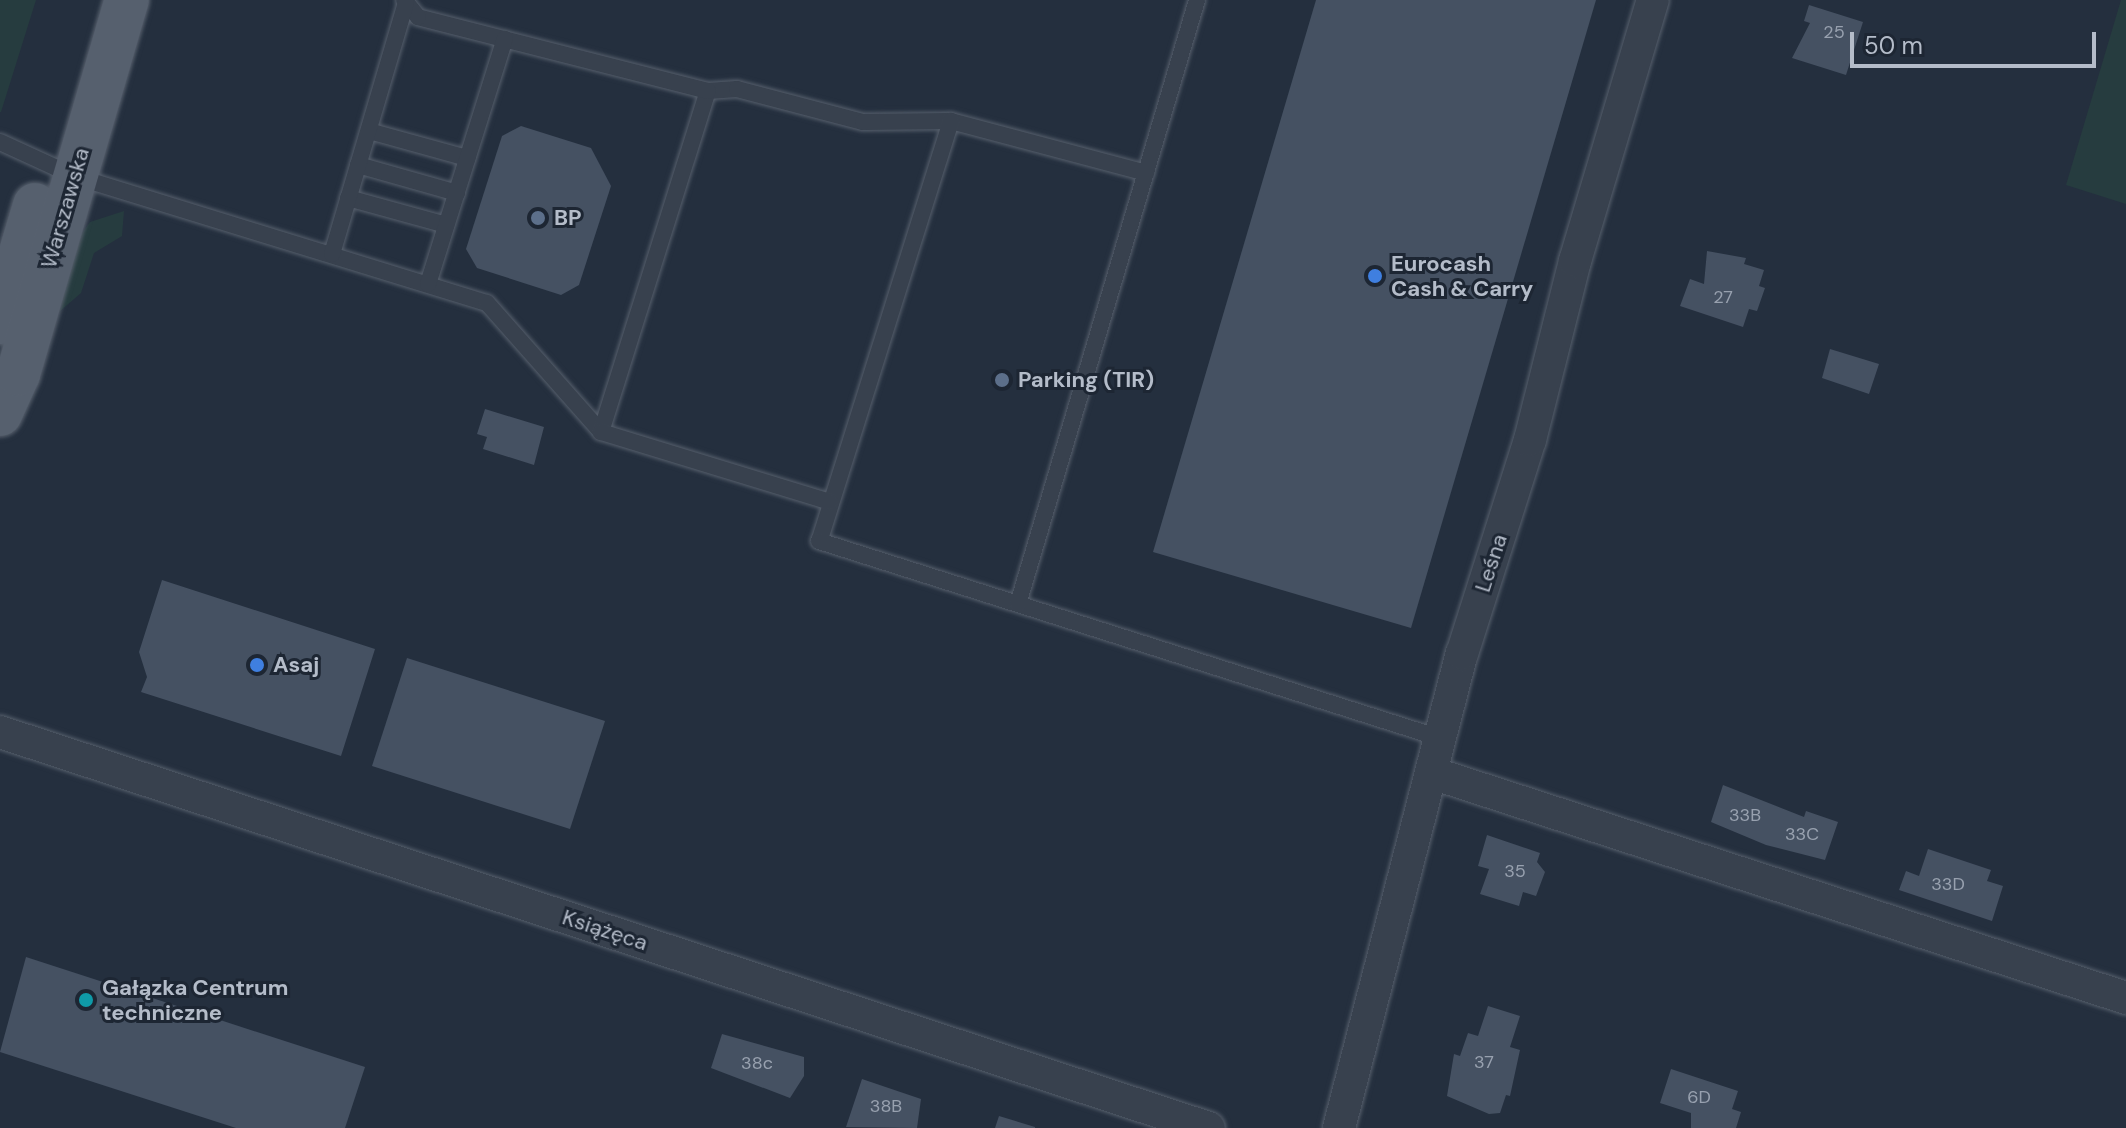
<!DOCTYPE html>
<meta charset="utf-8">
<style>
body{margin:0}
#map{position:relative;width:2126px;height:1128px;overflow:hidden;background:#242f3e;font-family:"DM Sans",sans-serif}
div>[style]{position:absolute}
.green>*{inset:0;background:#263c3f}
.building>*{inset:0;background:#455162}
.roads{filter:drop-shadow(0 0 2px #565f6c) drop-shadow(0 0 2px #565f6c)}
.service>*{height:16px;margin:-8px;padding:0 8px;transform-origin:8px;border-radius:8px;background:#38414e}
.minor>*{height:32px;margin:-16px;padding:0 16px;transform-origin:16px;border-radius:16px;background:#38414e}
.primary>*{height:44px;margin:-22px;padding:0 22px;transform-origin:22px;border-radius:22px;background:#56606e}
.dots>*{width:22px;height:22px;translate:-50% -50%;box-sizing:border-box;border:4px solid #1d2633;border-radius:50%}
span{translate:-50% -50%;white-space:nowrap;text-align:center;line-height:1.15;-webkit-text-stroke:6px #1d2633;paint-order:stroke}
.number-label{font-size:18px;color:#98a1af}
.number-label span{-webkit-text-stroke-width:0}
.street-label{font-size:22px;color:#b4bcc9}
.poi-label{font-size:22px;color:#b4bcc9;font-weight:700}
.left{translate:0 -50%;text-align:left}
.scale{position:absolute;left:1850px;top:32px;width:246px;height:36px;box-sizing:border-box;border:4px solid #b4bcc9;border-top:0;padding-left:10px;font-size:24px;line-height:28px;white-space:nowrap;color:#b4bcc9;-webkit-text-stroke:6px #1d2633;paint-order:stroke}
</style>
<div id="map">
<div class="green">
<i style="clip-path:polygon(0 0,36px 0,1px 112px,0 112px)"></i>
<i style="clip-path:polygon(2121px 0,2126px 0,2126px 204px,2066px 185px)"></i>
<i style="clip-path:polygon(124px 211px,122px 236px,94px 253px,81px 293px,59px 312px,78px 239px,90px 222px)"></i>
</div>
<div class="building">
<i style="clip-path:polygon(1316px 0,1596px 0,1411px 628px,1153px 552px)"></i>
<i style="clip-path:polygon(1809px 5px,1863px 22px,1846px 75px,1792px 58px,1810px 23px,1804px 21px)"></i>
<i style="clip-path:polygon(521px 126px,591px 148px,611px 186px,579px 285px,561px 295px,477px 268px,466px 249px,502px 136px)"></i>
<i style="clip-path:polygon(1707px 251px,1746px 258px,1744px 264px,1764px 270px,1759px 286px,1765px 288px,1757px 311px,1749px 309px,1743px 327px,1680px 306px,1690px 279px,1704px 284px)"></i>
<i style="clip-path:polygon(1830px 349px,1879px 364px,1869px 394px,1822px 378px)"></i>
<i style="clip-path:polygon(485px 409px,544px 427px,534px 465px,483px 449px,487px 437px,477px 434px)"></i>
<i style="clip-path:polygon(162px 580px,375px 649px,341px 756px,141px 692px,147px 677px,139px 652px)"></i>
<i style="clip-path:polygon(407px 658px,605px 721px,570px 829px,372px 766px)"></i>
<i style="clip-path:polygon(1723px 785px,1804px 817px,1806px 811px,1838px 822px,1825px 860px,1766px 845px,1711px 822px)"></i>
<i style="clip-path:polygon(1487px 835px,1540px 853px,1537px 862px,1545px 872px,1536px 896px,1523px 892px,1519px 906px,1480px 894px,1489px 869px,1478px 866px)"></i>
<i style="clip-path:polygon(1928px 849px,1991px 870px,1987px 881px,2003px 886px,1992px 921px,1899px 890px,1906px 871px,1919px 876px)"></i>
<i style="clip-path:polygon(26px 957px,365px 1067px,345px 1128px,236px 1128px,0 1052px)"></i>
<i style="clip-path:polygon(1488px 1006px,1520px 1016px,1510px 1047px,1520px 1050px,1510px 1096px,1506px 1095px,1500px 1113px,1489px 1114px,1447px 1096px,1454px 1054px,1460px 1056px,1468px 1033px,1478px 1036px)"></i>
<i style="clip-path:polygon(722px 1034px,804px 1057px,804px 1076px,790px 1098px,711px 1068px)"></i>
<i style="clip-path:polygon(1671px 1069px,1738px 1091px,1732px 1109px,1741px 1112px,1736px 1128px,1691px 1128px,1691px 1113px,1660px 1103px)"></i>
<i style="clip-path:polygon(862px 1079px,921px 1099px,917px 1128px,846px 1127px)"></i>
<i style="clip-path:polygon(999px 1116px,1035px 1127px,1035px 1128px,995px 1128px)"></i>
</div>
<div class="roads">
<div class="service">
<i style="left:708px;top:91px;width:29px;rotate:-4deg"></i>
<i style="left:737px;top:89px;width:130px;rotate:14.7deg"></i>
<i style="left:863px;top:122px;width:88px;rotate:-0.7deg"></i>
<i style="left:951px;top:121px;width:202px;rotate:14.9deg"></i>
<i style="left:951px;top:121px;width:440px;rotate:107.4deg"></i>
<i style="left:819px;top:541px;width:651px;rotate:17.6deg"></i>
<i style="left:369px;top:131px;width:102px;rotate:15.4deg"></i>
<i style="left:0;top:142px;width:81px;rotate:24.7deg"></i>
<i style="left:74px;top:176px;width:432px;rotate:17.1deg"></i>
<i style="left:487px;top:303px;width:172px;rotate:48.5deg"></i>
<i style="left:601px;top:432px;width:357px;rotate:-72.6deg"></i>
<i style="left:708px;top:91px;width:299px;rotate:-165.7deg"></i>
<i style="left:418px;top:17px;width:22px;rotate:-129deg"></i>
<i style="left:358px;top:165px;width:103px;rotate:15.8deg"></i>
<i style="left:348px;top:198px;width:102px;rotate:15.4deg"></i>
<i style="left:332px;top:254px;width:262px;rotate:-73.6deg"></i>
<i style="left:428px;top:284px;width:257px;rotate:-72.6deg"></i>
<i style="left:601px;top:432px;width:239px;rotate:17deg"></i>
<i style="left:1018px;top:604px;width:630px;rotate:-73.49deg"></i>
</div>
<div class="minor">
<i style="left:0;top:732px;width:1272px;rotate:18.14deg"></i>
<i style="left:1432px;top:773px;width:730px;rotate:17.96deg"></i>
<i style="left:1339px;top:1128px;width:490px;rotate:-75.5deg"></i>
<i style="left:1462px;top:654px;width:225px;rotate:-72.4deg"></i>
<i style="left:1530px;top:440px;width:185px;rotate:-75.9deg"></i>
<i style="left:1575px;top:261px;width:272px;rotate:-73.4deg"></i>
</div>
<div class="primary">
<i style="left:0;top:322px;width:122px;rotate:-73.3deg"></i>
<i style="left:0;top:414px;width:44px;rotate:-65.8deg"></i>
<i style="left:18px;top:374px;width:390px;rotate:-73.8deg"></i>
</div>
</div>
<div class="dots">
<i style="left:538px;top:218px;background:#5c6f8a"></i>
<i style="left:1375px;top:276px;background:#3f7fe0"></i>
<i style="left:1002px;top:380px;background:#5c6f8a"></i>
<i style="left:257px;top:665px;background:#3f7fe0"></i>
<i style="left:86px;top:1000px;background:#0f9aa8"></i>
</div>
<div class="number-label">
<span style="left:1834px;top:32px">25</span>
<span style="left:1723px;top:297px">27</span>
<span style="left:1745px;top:815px">33B</span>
<span style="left:1802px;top:834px">33C</span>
<span style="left:1515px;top:871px">35</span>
<span style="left:1948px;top:884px">33D</span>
<span style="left:1484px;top:1062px">37</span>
<span style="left:757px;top:1063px">38c</span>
<span style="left:1699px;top:1097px">6D</span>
<span style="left:886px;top:1106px">38B</span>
</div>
<div class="street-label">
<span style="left:65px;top:208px;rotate:-74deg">Warszawska</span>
<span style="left:1491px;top:563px;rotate:-72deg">Leśna</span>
<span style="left:605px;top:930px;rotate:18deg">Książęca</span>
</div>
<div class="poi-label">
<span class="left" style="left:554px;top:218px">BP</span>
<span class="left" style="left:1391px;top:276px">Eurocash<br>Cash &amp; Carry</span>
<span class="left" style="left:1018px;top:380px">Parking (TIR)</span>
<span class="left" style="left:273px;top:665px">Asaj</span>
<span class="left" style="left:102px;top:1000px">Gałązka Centrum<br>techniczne</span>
</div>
<div class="scale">50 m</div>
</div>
